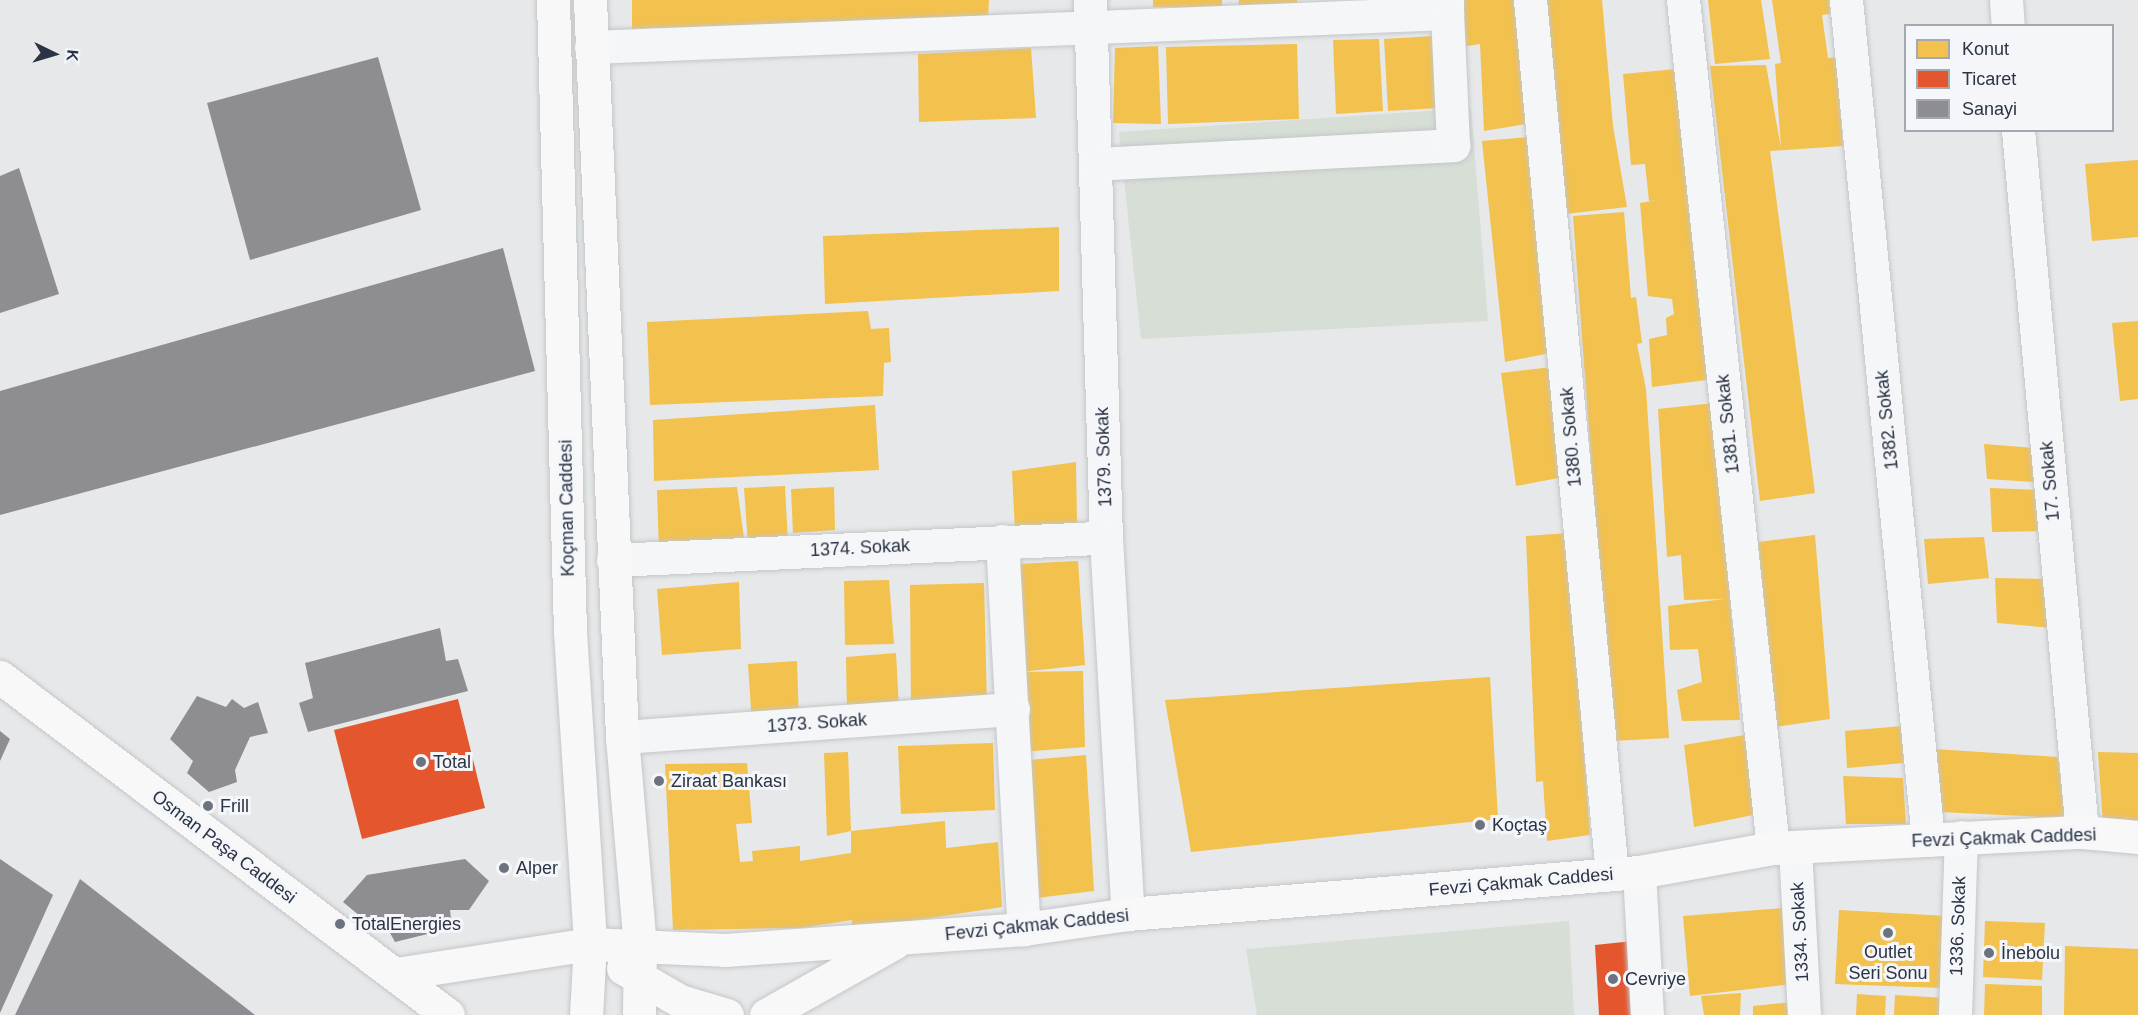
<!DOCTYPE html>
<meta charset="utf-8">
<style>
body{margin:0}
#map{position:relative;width:2138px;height:1015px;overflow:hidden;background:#e6e8ea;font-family:Helvetica,sans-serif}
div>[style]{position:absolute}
.green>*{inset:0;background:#d6ded6}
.homes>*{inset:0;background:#f2c14e}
.shops>*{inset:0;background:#e4572e}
.industry>*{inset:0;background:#8d8d92}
.roads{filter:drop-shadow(0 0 2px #c4c6c8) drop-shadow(0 0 2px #c4c6c8)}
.street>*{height:33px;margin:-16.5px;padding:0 16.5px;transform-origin:16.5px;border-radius:16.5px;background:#f5f6f7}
.secondary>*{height:33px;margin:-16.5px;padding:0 16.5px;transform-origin:16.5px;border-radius:16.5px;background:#f8f8f8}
.dots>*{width:16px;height:16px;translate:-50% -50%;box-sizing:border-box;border:3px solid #f4f6f9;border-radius:50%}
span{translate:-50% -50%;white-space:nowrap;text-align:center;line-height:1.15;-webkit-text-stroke:6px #f4f6f9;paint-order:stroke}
.street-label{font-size:18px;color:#2b3445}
.poi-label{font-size:18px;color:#2b3445}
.left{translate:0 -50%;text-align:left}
.legend{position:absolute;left:1904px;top:24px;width:210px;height:108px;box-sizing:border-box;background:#f4f6f9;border:2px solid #a4a8b1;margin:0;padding:8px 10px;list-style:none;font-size:18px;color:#2b3445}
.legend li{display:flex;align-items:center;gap:12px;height:30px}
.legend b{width:30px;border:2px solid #a4a8b1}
.north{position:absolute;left:24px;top:24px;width:60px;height:60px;-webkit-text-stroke:4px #f4f6f9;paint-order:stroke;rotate:95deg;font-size:16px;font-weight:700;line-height:24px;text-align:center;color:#2b3445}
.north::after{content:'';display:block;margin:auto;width:21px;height:27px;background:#2b3445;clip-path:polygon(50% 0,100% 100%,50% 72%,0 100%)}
</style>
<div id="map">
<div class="green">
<i style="clip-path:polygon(1471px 108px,1488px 321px,1141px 339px,1119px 132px)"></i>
<i style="clip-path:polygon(1569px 921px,1574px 1015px,1257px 1015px,1246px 949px)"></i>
</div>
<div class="homes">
<i style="clip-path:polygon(632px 0,989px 0,988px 18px,632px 29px)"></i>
<i style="clip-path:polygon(1153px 0,1222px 0,1222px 8px,1153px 7px)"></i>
<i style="clip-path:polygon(1239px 0,1297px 0,1297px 10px,1238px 7px)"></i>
<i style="clip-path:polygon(1463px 0,1514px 0,1526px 124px,1484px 131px,1480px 44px,1466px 46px)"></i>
<i style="clip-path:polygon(1546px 0,1602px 0,1613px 126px,1627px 207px,1566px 214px)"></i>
<i style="clip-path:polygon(1708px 0,1761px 0,1770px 59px,1715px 64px)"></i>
<i style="clip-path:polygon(1772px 0,1829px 0,1830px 14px,1822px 15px,1828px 58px,1836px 57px,1843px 146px,1770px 151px,1815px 493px,1760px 501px,1710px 66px,1766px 65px,1781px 148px,1775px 64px,1781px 63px)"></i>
<i style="clip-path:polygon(1433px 36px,1439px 108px,1388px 111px,1384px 39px)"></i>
<i style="clip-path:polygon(1379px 39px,1383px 111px,1336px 114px,1333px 40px)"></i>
<i style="clip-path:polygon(1297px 44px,1299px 119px,1168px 124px,1166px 47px)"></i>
<i style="clip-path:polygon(1158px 46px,1161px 124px,1113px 123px,1115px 48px)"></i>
<i style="clip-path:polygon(1031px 48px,1036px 118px,919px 122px,918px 54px)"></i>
<i style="clip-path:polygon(1676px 69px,1714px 379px,1652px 387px,1649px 339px,1667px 335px,1666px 318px,1674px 314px,1672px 299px,1648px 296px,1640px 203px,1658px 200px,1649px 201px,1645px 164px,1631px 165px,1623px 74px)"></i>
<i style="clip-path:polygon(1530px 137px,1550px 353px,1505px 362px,1482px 141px)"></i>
<i style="clip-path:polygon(2138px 160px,2138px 237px,2092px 241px,2085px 164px)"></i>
<i style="clip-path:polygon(1624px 212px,1631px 298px,1636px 297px,1642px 343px,1637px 344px,1646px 389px,1669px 738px,1612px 741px,1573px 216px)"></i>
<i style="clip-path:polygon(1059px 227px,1059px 291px,825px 304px,823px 236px)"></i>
<i style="clip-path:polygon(868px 311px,871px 329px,889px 328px,891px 362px,884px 363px,883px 396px,650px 405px,647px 322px)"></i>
<i style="clip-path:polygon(2138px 321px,2138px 399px,2120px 401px,2112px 323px)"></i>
<i style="clip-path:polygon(1552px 367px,1564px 477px,1516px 486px,1501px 373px)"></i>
<i style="clip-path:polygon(1714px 403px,1740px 720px,1682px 721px,1677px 690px,1702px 682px,1698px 649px,1670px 650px,1668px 606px,1724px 599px,1684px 600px,1681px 555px,1667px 557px,1658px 409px)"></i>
<i style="clip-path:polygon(875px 405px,879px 470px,654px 481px,653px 420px)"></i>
<i style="clip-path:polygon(1984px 444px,2035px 448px,2036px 482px,1987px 479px)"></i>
<i style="clip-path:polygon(1076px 462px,1077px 523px,1015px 531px,1012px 471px)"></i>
<i style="clip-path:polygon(785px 486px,788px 543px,748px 544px,744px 488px)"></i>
<i style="clip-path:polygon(737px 487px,744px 538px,659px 552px,657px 490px)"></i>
<i style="clip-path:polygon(834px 487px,835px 530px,793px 533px,791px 489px)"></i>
<i style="clip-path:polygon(1990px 488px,2040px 490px,2043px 531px,1992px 532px)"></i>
<i style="clip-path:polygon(1568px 533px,1590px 835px,1547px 841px,1543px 781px,1536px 782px,1526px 536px)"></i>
<i style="clip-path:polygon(1815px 535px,1830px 719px,1774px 727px,1758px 542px)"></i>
<i style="clip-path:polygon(1984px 537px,1989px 578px,1928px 584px,1924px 539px)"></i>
<i style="clip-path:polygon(1078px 561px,1085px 665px,1021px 672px,1083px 671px,1085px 747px,1021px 752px,1017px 564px)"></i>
<i style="clip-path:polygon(1995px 578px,2051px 579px,2053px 628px,1997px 623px)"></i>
<i style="clip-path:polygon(889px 580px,894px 644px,845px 645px,844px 581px)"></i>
<i style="clip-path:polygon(739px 582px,741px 649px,662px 655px,657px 589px)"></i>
<i style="clip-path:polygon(984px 583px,987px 705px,911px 710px,910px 585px)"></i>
<i style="clip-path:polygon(896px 653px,899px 709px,847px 714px,846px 657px)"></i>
<i style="clip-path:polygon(797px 661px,799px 723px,752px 724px,748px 664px)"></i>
<i style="clip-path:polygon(1490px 677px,1498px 819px,1191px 852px,1165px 700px)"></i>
<i style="clip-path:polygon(1902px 726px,1904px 763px,1847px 768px,1845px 731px)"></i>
<i style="clip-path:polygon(1751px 734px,1758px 814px,1694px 827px,1684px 745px)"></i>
<i style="clip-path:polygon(993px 743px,995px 810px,901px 814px,898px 746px)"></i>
<i style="clip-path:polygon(1934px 749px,2058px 757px,2065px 818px,1940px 812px)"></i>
<i style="clip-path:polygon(848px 752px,851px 831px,945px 821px,946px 848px,998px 842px,1002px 907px,852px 930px,852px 920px,801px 928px,673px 930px,665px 764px,747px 763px,752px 823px,736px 824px,740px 862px,753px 861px,752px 851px,800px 846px,800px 861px,851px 853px,851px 831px,827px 836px,824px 753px)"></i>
<i style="clip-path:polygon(2098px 752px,2138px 753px,2138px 828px,2103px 826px)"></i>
<i style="clip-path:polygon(1086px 755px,1094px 891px,1028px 899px,1029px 760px)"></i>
<i style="clip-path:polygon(1843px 776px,1903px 778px,1906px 824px,1846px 824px)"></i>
<i style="clip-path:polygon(1782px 908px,1792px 984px,1690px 996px,1683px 916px)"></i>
<i style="clip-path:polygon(1839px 910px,1947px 916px,1942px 988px,1835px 984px)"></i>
<i style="clip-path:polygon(1985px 921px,2045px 923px,2042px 980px,1983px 977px)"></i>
<i style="clip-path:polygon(2065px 946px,2138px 949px,2138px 1015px,2064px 1015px)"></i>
<i style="clip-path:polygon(1985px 984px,2042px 986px,2042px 1015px,1984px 1015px)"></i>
<i style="clip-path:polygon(1741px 993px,1740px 1015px,1704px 1015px,1701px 996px)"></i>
<i style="clip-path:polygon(1857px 994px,1886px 996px,1885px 1015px,1856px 1015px)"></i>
<i style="clip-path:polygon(1895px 995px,1945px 998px,1945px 1015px,1894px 1015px)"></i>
<i style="clip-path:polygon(1794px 1002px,1794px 1015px,1753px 1015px,1753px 1006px)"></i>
</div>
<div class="shops">
<i style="clip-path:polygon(458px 699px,485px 808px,362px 839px,334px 730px)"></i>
<i style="clip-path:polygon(1633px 941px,1636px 1015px,1599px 1015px,1595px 945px)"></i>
</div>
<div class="industry">
<i style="clip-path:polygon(378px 57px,421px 210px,250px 260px,207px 103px)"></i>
<i style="clip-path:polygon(19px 168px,59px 294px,0 313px,0 176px)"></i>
<i style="clip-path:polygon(503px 248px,535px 371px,0 515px,0 391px)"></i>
<i style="clip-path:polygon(440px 628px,446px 661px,458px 659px,468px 691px,308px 732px,299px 703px,313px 698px,305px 663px)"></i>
<i style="clip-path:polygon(197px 696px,226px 707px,232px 699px,244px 708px,258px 702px,268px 733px,250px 737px,235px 770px,237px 782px,209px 792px,187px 773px,193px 761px,170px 739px)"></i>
<i style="clip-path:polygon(0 731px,10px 739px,0 761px)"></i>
<i style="clip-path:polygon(0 859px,53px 895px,0 1013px)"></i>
<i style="clip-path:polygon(465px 859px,489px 881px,469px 910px,450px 910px,452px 928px,395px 942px,383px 920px,366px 921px,343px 902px,367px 875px)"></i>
<i style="clip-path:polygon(80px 879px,255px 1015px,15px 1015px)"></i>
</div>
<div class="roads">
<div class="street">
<i style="left:1090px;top:0;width:538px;rotate:88.3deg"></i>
<i style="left:1106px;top:538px;width:377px;rotate:86.7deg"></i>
<i style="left:1530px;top:0;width:878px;rotate:84.64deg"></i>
<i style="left:1683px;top:0;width:853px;rotate:83.94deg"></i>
<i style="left:1846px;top:0;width:844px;rotate:84.42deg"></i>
<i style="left:2006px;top:0;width:26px;rotate:86deg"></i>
<i style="left:591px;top:47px;width:857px;rotate:-2.27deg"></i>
<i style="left:1447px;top:13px;width:13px;rotate:-90deg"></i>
<i style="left:2018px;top:130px;width:705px;rotate:84.79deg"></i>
<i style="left:1095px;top:164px;width:359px;rotate:-3deg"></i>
<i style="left:1453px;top:145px;width:132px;rotate:-92.6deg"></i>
<i style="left:1002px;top:541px;width:389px;rotate:86.8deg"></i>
<i style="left:613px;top:560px;width:493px;rotate:-2.6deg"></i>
<i style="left:622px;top:737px;width:392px;rotate:-4.1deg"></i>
<i style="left:1795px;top:848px;width:167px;rotate:86.9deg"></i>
<i style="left:1639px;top:872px;width:143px;rotate:86.8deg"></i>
<i style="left:1955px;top:1015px;width:178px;rotate:-88.1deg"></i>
</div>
<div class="secondary">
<i style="left:553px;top:0;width:632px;rotate:88.46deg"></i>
<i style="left:570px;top:632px;width:313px;rotate:86.3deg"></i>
<i style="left:590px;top:944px;width:71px;rotate:93.2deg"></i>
<i style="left:590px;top:0;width:738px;rotate:87.51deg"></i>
<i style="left:622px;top:737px;width:212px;rotate:85.1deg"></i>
<i style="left:640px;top:948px;width:67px;rotate:90.9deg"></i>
<i style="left:0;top:677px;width:561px;rotate:37.03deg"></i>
<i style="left:623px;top:968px;width:66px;rotate:30.1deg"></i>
<i style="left:680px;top:1001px;width:49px;rotate:16.6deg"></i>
<i style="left:396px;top:974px;width:196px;rotate:-8.8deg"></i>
<i style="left:590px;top:944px;width:135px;rotate:2.5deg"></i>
<i style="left:725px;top:950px;width:300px;rotate:-4deg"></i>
<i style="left:1024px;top:929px;width:105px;rotate:-8.2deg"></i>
<i style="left:1128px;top:914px;width:513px;rotate:-4.7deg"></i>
<i style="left:1639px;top:872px;width:136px;rotate:-10.2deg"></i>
<i style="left:1773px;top:848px;width:309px;rotate:-3deg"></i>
<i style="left:2082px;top:832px;width:56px;rotate:5.1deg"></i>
<i style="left:766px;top:1015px;width:147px;rotate:-29.4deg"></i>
</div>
</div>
<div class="dots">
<i style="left:421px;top:762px;background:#6c737f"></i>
<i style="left:659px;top:781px;background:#6c737f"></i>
<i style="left:208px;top:806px;background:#6c737f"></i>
<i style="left:1480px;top:825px;background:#6c737f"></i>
<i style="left:504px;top:868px;background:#6c737f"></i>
<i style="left:340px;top:924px;background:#6c737f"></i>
<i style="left:1888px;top:933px;background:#6c737f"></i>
<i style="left:1989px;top:953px;background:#6c737f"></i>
<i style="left:1613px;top:979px;background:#6c737f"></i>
</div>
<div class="street-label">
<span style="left:1887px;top:420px;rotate:-96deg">1382. Sokak</span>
<span style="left:1728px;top:424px;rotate:-96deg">1381. Sokak</span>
<span style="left:1571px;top:437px;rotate:-95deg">1380. Sokak</span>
<span style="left:1104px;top:457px;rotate:-92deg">1379. Sokak</span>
<span style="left:2050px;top:481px;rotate:-95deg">17. Sokak</span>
<span style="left:567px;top:508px;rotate:-91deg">Koçman Caddesi</span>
<span style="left:860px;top:548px;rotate:-3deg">1374. Sokak</span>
<span style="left:817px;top:723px;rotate:-4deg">1373. Sokak</span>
<span style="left:2004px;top:838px;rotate:-2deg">Fevzi Çakmak Caddesi</span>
<span style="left:224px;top:847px;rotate:37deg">Osman Paşa Caddesi</span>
<span style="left:1521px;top:882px;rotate:-5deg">Fevzi Çakmak Caddesi</span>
<span style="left:1037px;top:925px;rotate:-6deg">Fevzi Çakmak Caddesi</span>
<span style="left:1958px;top:926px;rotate:-88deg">1336. Sokak</span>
<span style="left:1800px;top:932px;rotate:-93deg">1334. Sokak</span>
</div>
<div class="poi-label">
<span class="left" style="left:433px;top:762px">Total</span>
<span class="left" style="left:671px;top:781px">Ziraat Bankası</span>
<span class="left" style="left:220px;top:806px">Frill</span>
<span class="left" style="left:1492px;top:825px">Koçtaş</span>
<span class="left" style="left:516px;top:868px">Alper</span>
<span class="left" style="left:352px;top:924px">TotalEnergies</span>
<span style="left:1888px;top:963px">Outlet<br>Seri Sonu</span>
<span class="left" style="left:2001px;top:953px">İnebolu</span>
<span class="left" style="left:1625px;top:979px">Cevriye</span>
</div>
<ul class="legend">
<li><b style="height:16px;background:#f2c14e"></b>Konut</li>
<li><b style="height:16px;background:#e4572e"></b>Ticaret</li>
<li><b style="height:16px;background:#8d8d92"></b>Sanayi</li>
</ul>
<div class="north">K</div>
</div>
